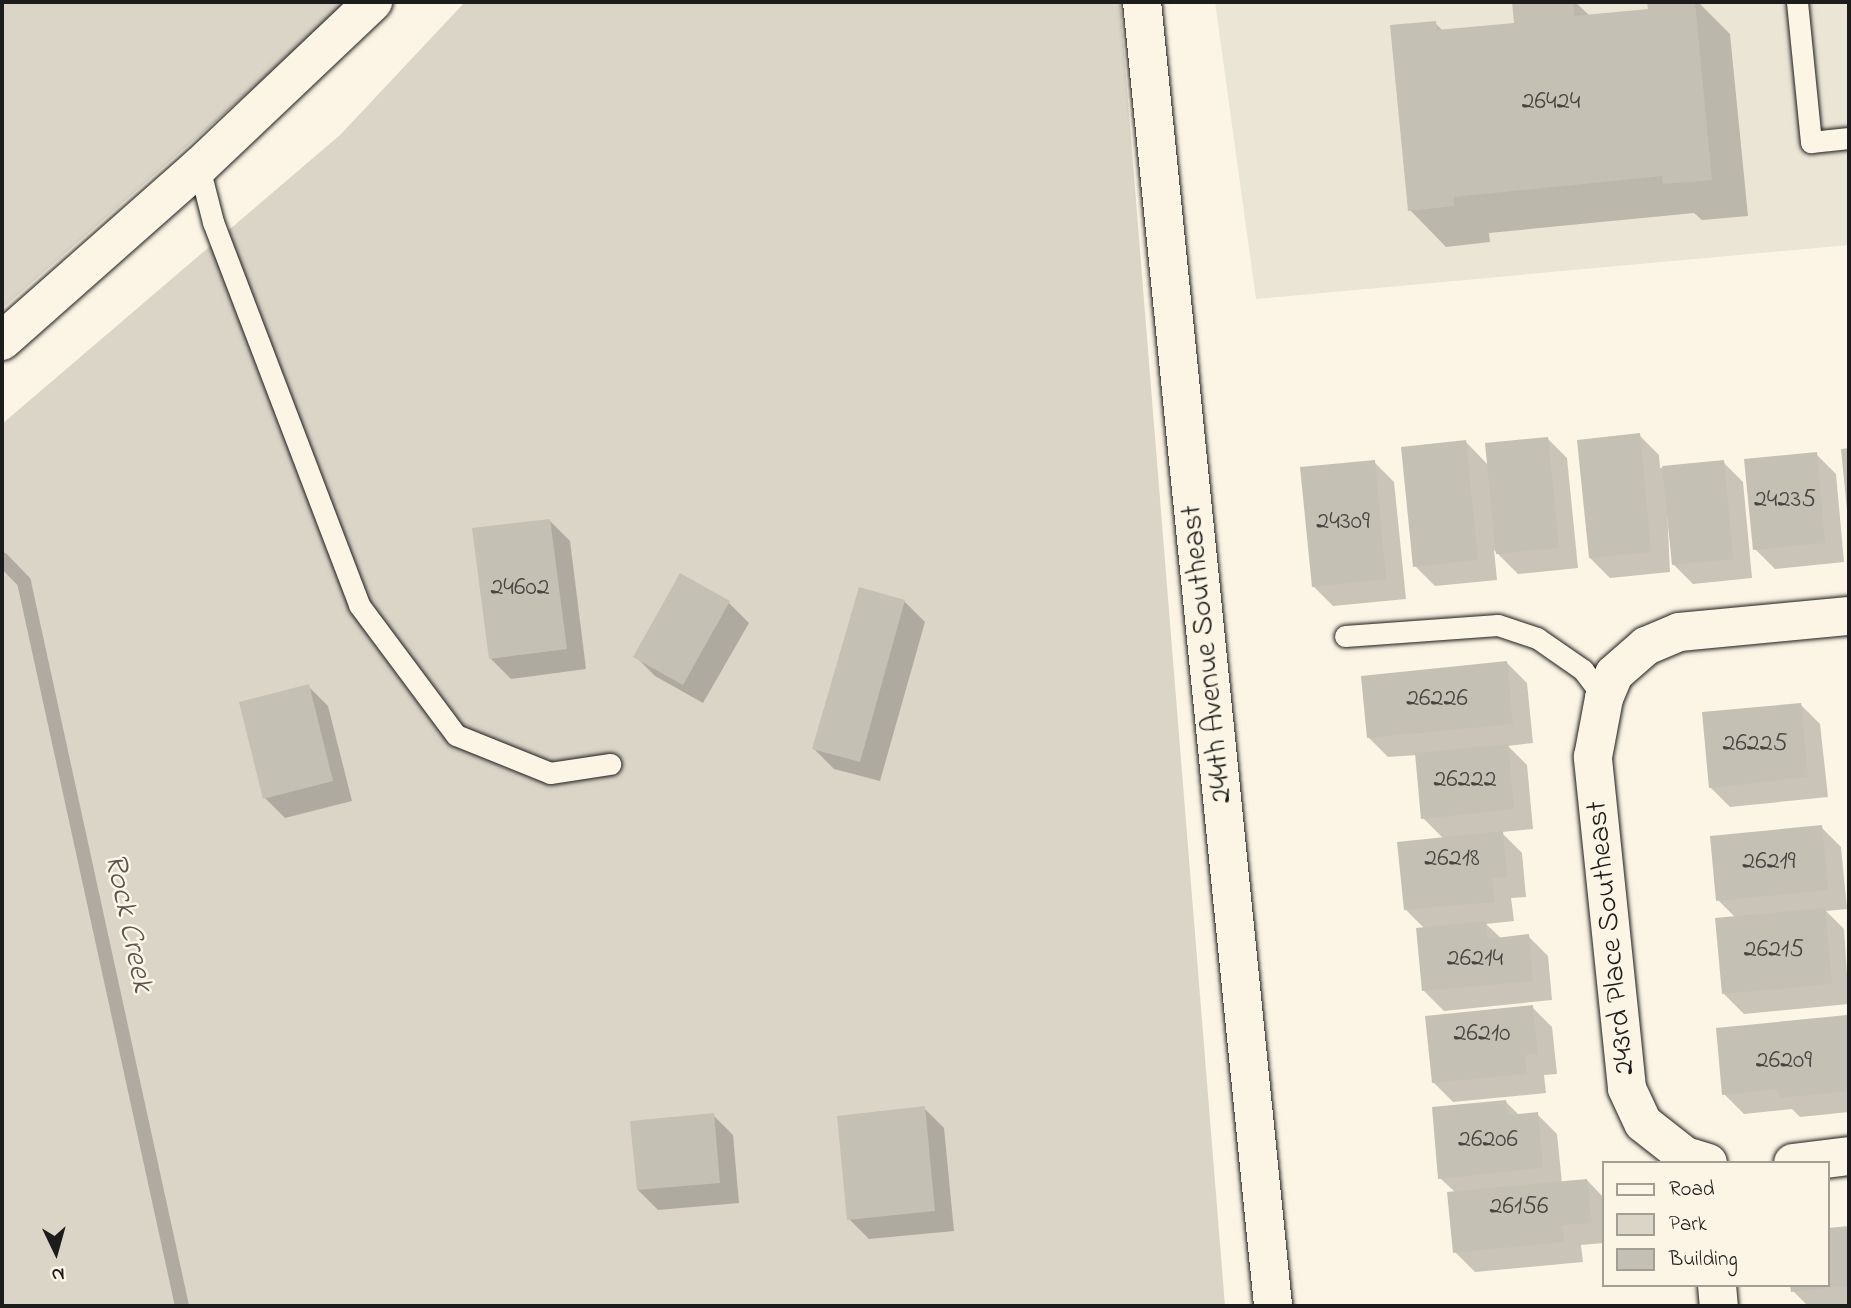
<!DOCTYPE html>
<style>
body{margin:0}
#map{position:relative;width:1851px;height:1308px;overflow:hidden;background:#fcf5e5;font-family:"Indie Flower",sans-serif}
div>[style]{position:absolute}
.built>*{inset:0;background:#ebe5d6}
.green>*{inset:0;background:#dbd5c8}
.shadow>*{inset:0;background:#0003}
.stream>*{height:14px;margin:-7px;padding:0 7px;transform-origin:7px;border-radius:7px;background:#b0aba1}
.building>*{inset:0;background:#c4c0b3}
.roads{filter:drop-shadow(0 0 2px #1c1c1c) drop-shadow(0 0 2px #1c1c1c)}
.service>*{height:21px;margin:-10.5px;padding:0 10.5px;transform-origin:10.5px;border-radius:10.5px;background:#fcf5e5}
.minor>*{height:38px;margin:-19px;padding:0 19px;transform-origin:19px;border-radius:19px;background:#fcf5e5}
.tertiary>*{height:38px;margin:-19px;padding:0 19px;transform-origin:19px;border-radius:19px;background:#fcf5e5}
span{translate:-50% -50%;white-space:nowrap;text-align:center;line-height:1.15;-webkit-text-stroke:5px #fcf5e5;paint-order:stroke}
.number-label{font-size:26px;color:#464542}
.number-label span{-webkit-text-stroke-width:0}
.street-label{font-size:30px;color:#1c1c1c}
.water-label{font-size:32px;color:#575551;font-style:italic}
.frame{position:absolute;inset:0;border:4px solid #1c1c1c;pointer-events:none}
.legend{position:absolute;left:1602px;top:1161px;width:228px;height:126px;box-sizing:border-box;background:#fcf5e5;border:2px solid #a29e95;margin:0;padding:9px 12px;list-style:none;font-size:21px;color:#1c1c1c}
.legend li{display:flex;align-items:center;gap:14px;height:35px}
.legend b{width:35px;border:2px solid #a29e95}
.north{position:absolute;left:21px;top:1217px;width:70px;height:70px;-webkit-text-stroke:5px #fcf5e5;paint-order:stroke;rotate:175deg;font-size:19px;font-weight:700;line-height:28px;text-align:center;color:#1c1c1c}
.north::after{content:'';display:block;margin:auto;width:24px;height:32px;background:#1c1c1c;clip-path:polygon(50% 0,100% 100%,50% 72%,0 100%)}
</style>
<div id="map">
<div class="built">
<i style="clip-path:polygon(1215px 2px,1849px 2px,1849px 245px,1256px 299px)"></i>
</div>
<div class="green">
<i style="clip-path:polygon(2px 2px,351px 2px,2px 309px)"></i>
<i style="clip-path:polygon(465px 2px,1120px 2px,1225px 1306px,2px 1306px,2px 424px,340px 135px)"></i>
</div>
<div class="shadow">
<i style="clip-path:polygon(1575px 2px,1590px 16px,1650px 10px,1649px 2px,1698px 2px,1730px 34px,1748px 216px,1702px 220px,1694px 213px,1489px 233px,1490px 242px,1446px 247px,1410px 210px,1435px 23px,1443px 31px,1516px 24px,1514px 3px)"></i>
<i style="clip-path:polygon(1639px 435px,1659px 455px,1660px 468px,1723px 462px,1743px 482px,1752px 578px,1693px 584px,1673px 564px,1666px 487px,1670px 572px,1610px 578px,1590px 558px)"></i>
<i style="clip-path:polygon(1547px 438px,1567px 458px,1578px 568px,1518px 574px,1494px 550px,1497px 580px,1435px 586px,1415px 566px,1466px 442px,1489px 466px)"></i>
<i style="clip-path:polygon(1816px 454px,1836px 474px,1844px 562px,1775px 569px,1755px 549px)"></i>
<i style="clip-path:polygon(1374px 462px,1394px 482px,1406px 599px,1333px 606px,1313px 586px)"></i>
<i style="clip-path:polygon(550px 521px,570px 541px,586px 669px,511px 679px,491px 659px)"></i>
<i style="clip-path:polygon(860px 590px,905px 602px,925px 622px,880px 781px,834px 769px,814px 749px)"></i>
<i style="clip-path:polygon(729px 603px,749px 623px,703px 703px,655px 676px,635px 656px)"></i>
<i style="clip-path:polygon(1507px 663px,1527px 683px,1533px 743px,1508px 746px,1527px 765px,1533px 829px,1501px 832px,1522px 853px,1526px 897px,1511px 898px,1514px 921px,1486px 924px,1502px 939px,1528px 936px,1548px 956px,1552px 1000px,1444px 1011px,1424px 991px,1425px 929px,1406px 910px,1444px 839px,1423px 818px,1417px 755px,1388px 757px,1368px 737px)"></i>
<i style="clip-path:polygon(308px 686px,328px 706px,352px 801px,285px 818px,265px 798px)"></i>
<i style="clip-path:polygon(1800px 704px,1820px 724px,1828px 797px,1730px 807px,1710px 787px)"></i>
<i style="clip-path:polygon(1821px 827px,1841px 847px,1847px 909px,1826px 911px,1844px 929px,1849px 1004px,1744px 1014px,1724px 994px,1736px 918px,1718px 900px)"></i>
<i style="clip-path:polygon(1532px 1007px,1552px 1027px,1557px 1074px,1544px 1075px,1546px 1093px,1453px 1102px,1433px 1082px)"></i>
<i style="clip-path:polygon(1847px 1017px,1849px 1112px,1800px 1117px,1792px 1109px,1744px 1114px,1724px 1094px)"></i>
<i style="clip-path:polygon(1506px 1102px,1520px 1116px,1537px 1114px,1557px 1134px,1562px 1183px,1587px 1180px,1604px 1198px,1604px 1243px,1581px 1245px,1583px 1262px,1475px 1272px,1455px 1252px,1456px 1193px,1440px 1178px)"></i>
<i style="clip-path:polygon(924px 1108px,944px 1128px,954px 1231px,869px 1239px,849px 1219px)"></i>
<i style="clip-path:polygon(713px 1115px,733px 1135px,739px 1203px,658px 1210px,638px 1190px)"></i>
<i style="clip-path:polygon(1849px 1228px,1849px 1306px,1808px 1306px,1793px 1291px,1828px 1285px,1828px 1230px)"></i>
</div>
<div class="stream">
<i style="left:2px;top:559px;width:32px;rotate:46deg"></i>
<i style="left:24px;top:582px;width:741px;rotate:77.69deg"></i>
</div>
<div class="building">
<i style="clip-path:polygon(1512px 2px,1573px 2px,1574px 16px,1648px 9px,1647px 2px,1695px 2px,1712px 180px,1663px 184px,1662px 176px,1454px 197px,1454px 206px,1408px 211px,1390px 25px,1436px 21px,1437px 30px,1514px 23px)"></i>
<i style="clip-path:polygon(1640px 433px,1651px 552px,1589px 558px,1577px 440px)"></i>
<i style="clip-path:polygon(1548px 437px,1559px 548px,1496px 554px,1485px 443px)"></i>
<i style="clip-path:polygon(1466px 440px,1478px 560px,1413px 567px,1401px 447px)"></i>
<i style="clip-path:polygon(1849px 448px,1849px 510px,1847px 510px,1841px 449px)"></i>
<i style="clip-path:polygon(1817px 452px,1825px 543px,1753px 550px,1744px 459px)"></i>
<i style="clip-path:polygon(1375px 460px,1386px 579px,1312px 587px,1300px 467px)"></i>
<i style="clip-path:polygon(1724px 460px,1733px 559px,1672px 565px,1662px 466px)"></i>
<i style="clip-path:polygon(550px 519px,567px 649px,489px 659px,472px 528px)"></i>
<i style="clip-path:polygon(680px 573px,730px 601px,683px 685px,633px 657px)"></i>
<i style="clip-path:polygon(859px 587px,905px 600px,860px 762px,812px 749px)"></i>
<i style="clip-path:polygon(1507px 661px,1513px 724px,1367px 738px,1361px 676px)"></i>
<i style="clip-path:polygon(309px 684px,333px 781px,263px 799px,239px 702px)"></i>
<i style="clip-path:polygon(1801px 703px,1808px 777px,1709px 788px,1702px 712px)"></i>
<i style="clip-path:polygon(1508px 744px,1514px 809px,1421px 819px,1415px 753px)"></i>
<i style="clip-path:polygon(1822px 825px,1828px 890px,1716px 901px,1710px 836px)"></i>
<i style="clip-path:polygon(1503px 831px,1507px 877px,1492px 878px,1495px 902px,1404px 910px,1397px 842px)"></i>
<i style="clip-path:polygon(1825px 908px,1832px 984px,1722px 994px,1715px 918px)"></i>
<i style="clip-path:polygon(1486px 921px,1488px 939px,1529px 934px,1533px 981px,1422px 991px,1416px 928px)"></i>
<i style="clip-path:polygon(1533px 1005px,1538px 1054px,1525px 1055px,1527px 1074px,1432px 1083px,1425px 1016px)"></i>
<i style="clip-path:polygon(1847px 1015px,1849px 1091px,1779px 1098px,1778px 1089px,1722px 1095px,1716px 1028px)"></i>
<i style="clip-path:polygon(1506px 1100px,1508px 1115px,1538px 1112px,1543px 1168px,1438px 1179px,1432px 1107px)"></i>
<i style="clip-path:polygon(925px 1106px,935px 1211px,847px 1220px,837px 1116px)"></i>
<i style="clip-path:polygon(714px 1113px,720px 1183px,637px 1190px,630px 1121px)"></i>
<i style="clip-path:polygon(1587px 1179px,1592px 1223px,1562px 1225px,1564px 1242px,1453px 1253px,1447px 1192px)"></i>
<i style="clip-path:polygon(1849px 1226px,1849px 1286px,1791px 1292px,1790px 1285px,1828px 1285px,1828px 1228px)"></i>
</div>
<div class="roads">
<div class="service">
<i style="left:1797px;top:2px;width:141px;rotate:84.3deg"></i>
<i style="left:1811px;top:142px;width:38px;rotate:-6deg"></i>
<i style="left:199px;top:167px;width:57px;rotate:75.7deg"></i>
<i style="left:213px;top:222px;width:410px;rotate:69.1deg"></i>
<i style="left:359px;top:605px;width:162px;rotate:53.3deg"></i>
<i style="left:456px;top:735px;width:101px;rotate:22deg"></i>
<i style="left:550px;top:773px;width:61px;rotate:-8.5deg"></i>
<i style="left:1345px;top:636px;width:153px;rotate:-4.1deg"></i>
<i style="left:1498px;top:625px;width:41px;rotate:18.4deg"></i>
<i style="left:1537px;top:638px;width:56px;rotate:34.8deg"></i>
<i style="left:1583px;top:670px;width:35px;rotate:53deg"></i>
</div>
<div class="minor">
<i style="left:1142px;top:2px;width:1311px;rotate:84.26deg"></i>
<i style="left:1708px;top:1163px;width:24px;rotate:-163deg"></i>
<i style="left:1685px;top:1156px;width:53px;rotate:-141.8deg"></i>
<i style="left:1643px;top:1123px;width:38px;rotate:-115deg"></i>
<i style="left:1627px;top:1088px;width:333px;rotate:-95.9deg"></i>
<i style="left:1593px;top:757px;width:60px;rotate:-79.4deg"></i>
<i style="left:1604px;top:698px;width:26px;rotate:-67deg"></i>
<i style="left:1614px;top:674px;width:43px;rotate:-41.2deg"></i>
<i style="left:1646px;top:646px;width:36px;rotate:-23deg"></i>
<i style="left:1679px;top:632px;width:171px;rotate:-5.4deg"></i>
<i style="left:1793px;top:1163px;width:56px;rotate:-7.1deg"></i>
<i style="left:1717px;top:1285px;width:21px;rotate:85deg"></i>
</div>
<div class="tertiary">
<i style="left:2px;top:341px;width:263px;rotate:-41.5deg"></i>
<i style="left:199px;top:167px;width:240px;rotate:-43.5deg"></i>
</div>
</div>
<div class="number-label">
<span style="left:1551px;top:103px">26424</span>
<span style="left:1785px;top:501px">24235</span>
<span style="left:1343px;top:523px">24309</span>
<span style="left:520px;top:589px">24602</span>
<span style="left:1437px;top:700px">26226</span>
<span style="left:1755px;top:745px">26225</span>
<span style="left:1465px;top:781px">26222</span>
<span style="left:1452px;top:860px">26218</span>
<span style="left:1769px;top:863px">26219</span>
<span style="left:1774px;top:951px">26215</span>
<span style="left:1475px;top:960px">26214</span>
<span style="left:1482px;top:1035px">26210</span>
<span style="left:1784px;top:1062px">26209</span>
<span style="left:1488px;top:1141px">26206</span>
<span style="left:1519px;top:1208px">26156</span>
</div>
<div class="street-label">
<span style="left:1208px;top:654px;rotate:-96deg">244th Avenue Southeast</span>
<span style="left:1612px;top:938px;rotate:-96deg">243rd Place Southeast</span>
</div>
<div class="water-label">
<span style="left:127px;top:923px;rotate:78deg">Rock Creek</span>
</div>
<div class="frame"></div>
<ul class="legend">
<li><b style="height:9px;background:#fcf5e5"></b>Road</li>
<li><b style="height:19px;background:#dbd5c8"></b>Park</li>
<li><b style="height:19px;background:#c4c0b3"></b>Building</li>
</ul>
<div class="north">N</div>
</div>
